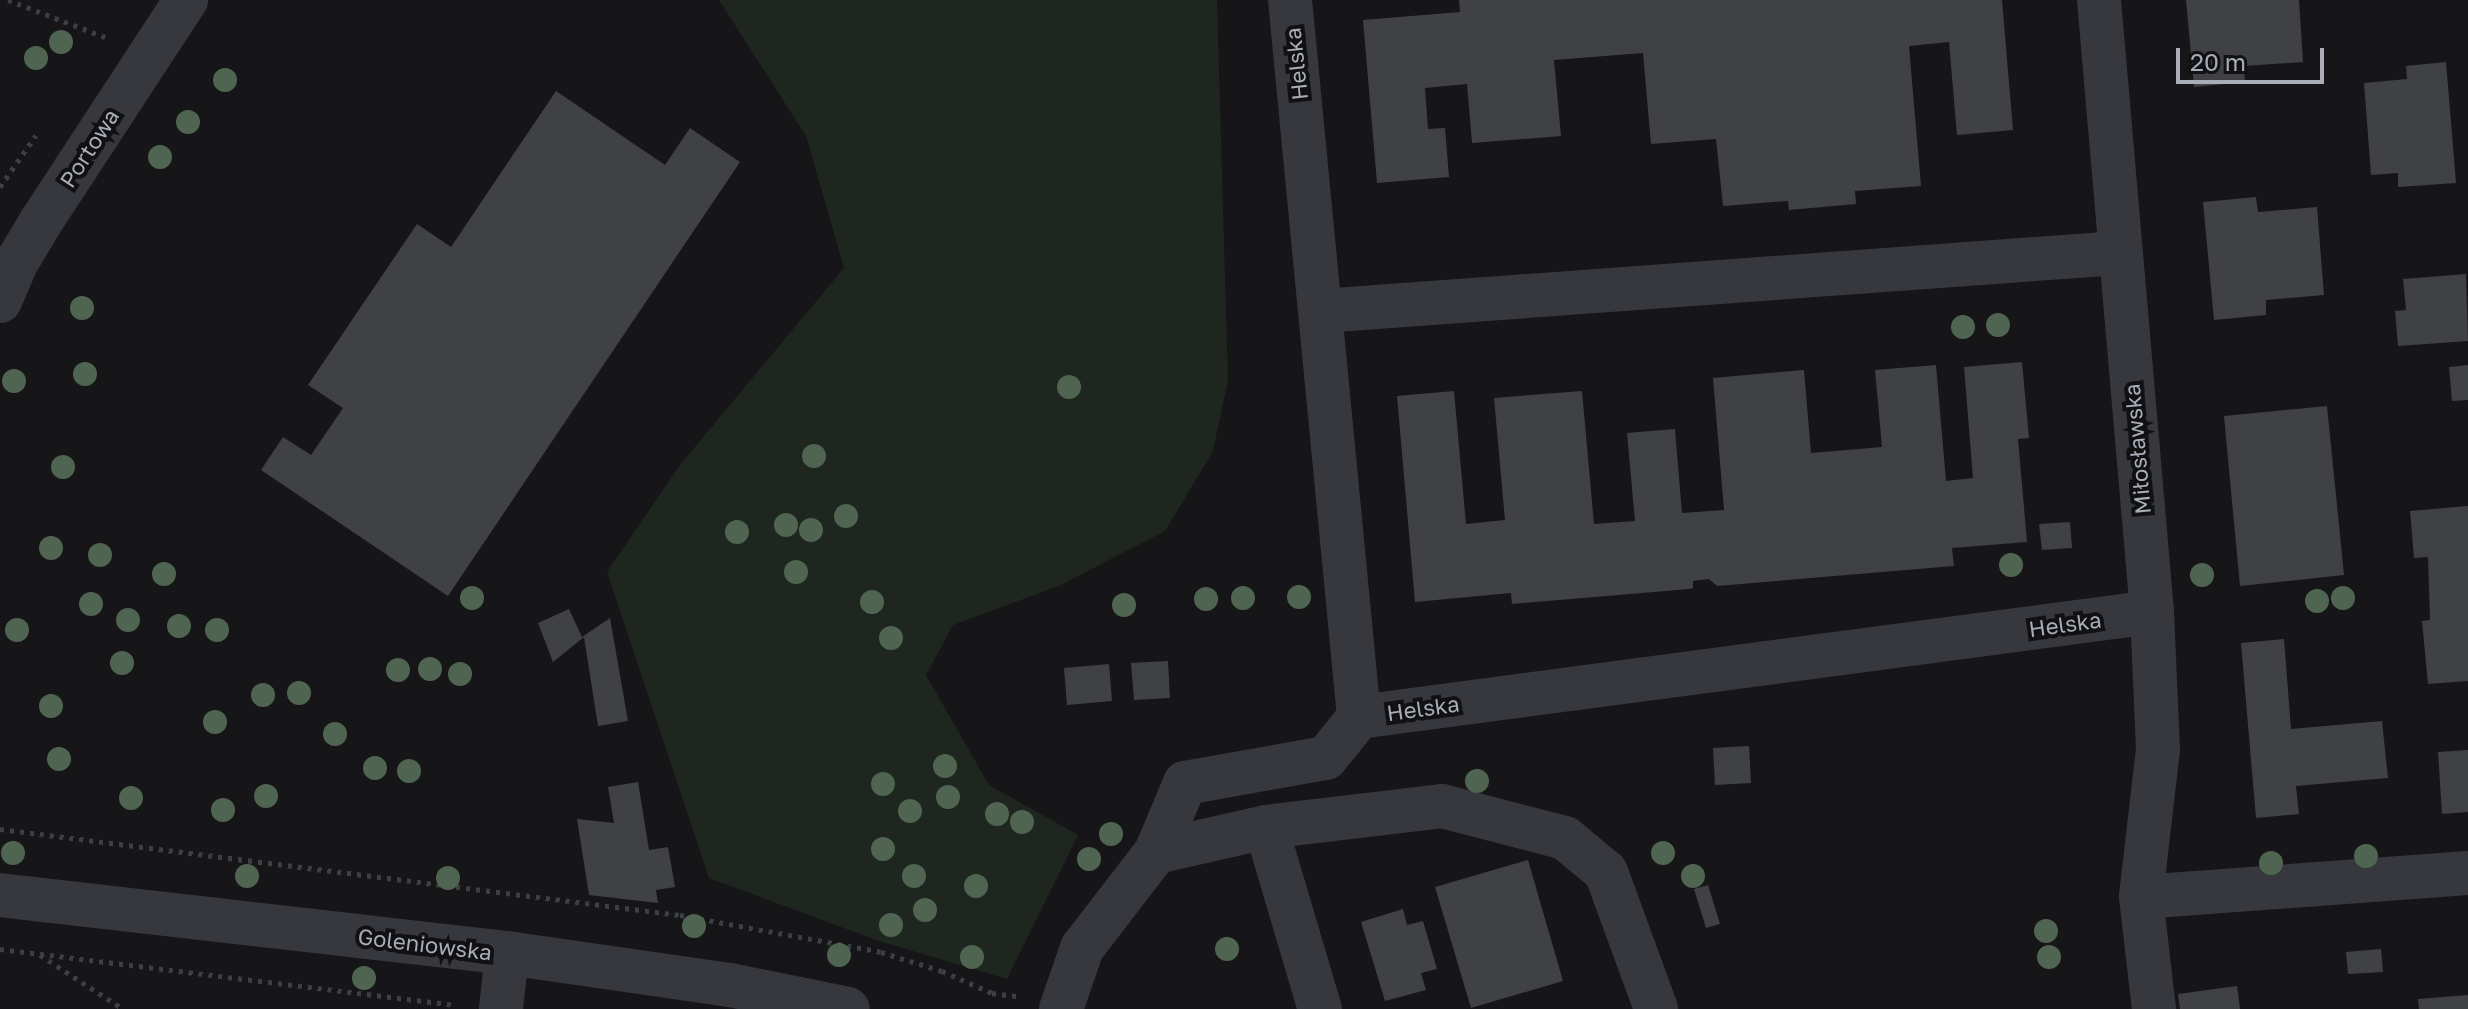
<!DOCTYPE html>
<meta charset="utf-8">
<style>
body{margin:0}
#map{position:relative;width:2468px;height:1009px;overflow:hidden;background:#161618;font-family:"Golos Text",sans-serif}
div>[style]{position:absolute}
.green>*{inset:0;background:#1e261f}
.building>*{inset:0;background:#404145}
.path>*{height:5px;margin-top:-2.5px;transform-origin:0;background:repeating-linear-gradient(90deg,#3d3f44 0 4px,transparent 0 10px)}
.minor>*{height:44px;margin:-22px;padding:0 22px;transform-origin:22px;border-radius:22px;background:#37383d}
.trees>*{width:24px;height:24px;margin:-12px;border-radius:50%;background:#506452}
span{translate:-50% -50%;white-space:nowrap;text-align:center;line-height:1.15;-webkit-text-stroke:8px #111113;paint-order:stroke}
.street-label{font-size:22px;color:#a8adb8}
.scale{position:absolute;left:2176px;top:48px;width:148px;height:36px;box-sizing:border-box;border:4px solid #a8adb8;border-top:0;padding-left:10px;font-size:24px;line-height:28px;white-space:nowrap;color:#a8adb8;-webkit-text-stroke:6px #111113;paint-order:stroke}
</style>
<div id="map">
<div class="green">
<i style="clip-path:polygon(719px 0,1217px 0,1228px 380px,1213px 451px,1165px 531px,1059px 586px,953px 625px,926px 675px,989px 785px,1078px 835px,1007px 979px,879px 941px,709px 878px,607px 572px,680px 465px,844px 268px,806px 136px)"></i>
</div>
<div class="building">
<i style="clip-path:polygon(1459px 0,2002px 0,2013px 130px,1957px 135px,1949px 42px,1909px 46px,1921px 186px,1855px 191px,1856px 204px,1789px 210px,1788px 201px,1723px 206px,1716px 139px,1651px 144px,1643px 53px,1554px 60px,1561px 136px,1472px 143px,1467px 84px,1425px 88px,1428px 129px,1445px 128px,1449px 177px,1377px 183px,1363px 20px,1460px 12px)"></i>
<i style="clip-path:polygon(2186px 0,2299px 0,2303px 62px,2244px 66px,2245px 82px,2194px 87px)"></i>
<i style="clip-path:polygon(2446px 62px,2456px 183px,2398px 187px,2398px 173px,2371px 175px,2364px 83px,2407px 79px,2406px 66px)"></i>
<i style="clip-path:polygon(556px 91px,665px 165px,690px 128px,740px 162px,448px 596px,261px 470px,283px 437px,311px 455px,343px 408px,308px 385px,417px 224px,451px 247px)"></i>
<i style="clip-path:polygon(2256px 197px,2258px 212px,2317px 207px,2324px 295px,2266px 300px,2266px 315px,2214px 320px,2203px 202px)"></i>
<i style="clip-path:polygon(2466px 274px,2468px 341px,2398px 346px,2395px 311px,2406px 310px,2403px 279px)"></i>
<i style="clip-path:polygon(2022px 362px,2029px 438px,2018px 439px,2027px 542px,1952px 548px,1954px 566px,1717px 586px,1709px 579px,1693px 581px,1693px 588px,1689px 589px,1512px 604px,1511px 593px,1415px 602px,1397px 396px,1454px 391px,1466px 524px,1505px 520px,1494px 398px,1582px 391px,1594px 524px,1635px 521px,1627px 433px,1675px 429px,1682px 513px,1724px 510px,1713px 378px,1804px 370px,1811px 453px,1882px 447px,1875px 370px,1936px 365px,1946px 481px,1973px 478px,1964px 367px)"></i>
<i style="clip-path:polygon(2468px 365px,2468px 400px,2452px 401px,2449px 367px)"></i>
<i style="clip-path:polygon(2327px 406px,2344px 575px,2240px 586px,2224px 416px)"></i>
<i style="clip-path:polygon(2468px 506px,2468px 681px,2428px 684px,2422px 621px,2430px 620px,2428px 557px,2414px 558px,2410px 511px)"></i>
<i style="clip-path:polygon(2070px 522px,2072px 548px,2042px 550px,2039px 524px)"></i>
<i style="clip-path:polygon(569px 609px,582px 637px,610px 618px,628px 721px,598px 726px,584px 637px,553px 662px,538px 623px)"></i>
<i style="clip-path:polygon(2284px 639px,2291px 729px,2382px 721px,2388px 778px,2296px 786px,2299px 814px,2256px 818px,2241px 643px)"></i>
<i style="clip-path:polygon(1168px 661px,1170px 698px,1134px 700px,1131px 663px)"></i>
<i style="clip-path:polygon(1109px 664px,1112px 701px,1067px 705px,1064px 668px)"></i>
<i style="clip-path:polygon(1749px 746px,1751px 783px,1715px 785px,1713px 748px)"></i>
<i style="clip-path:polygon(2468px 750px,2468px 812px,2442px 814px,2438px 752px)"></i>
<i style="clip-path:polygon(638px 782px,649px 850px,668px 847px,675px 887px,656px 890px,658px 903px,589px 895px,577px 819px,614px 823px,608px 787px)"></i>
<i style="clip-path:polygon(1528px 860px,1563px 981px,1471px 1008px,1435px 887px)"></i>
<i style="clip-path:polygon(1708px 885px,1720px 924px,1706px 928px,1694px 889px)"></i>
<i style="clip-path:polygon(1403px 909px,1407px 925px,1423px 921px,1437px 969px,1421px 973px,1426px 990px,1385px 1001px,1361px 922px)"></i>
<i style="clip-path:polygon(2381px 949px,2383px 972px,2348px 974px,2346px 952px)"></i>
<i style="clip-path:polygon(2237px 986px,2240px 1009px,2180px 1009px,2178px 994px)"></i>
<i style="clip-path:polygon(2468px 995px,2468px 1009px,2419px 1009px,2418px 999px)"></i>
</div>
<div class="path">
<i style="left:8px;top:0;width:104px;rotate:20.9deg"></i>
<i style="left:0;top:187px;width:63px;rotate:-55.3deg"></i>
<i style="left:0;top:829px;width:685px;rotate:7.21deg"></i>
<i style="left:680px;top:915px;width:204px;rotate:10.4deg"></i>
<i style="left:881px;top:952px;width:64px;rotate:17.3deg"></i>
<i style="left:942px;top:971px;width:55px;rotate:23.7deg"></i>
<i style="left:992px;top:993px;width:26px;rotate:7deg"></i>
<i style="left:0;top:949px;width:457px;rotate:7deg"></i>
<i style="left:40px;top:955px;width:99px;rotate:33deg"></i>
</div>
<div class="minor">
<i style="left:1290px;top:0;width:720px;rotate:84.5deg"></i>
<i style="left:1359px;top:717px;width:800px;rotate:-7.54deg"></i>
<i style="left:2099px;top:0;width:614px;rotate:85.05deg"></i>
<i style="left:2152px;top:612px;width:137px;rotate:87.5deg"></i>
<i style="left:2158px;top:749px;width:149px;rotate:96.6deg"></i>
<i style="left:2141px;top:897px;width:113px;rotate:83.4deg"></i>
<i style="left:0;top:301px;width:39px;rotate:-67deg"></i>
<i style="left:15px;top:265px;width:49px;rotate:-59.2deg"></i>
<i style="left:40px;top:223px;width:267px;rotate:-56.8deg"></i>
<i style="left:1321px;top:311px;width:800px;rotate:-4.16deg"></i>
<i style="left:1266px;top:827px;width:190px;rotate:73.5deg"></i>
<i style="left:1156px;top:852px;width:113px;rotate:-12.8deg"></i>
<i style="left:1266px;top:827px;width:177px;rotate:-6.8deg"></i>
<i style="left:1442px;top:806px;width:127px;rotate:14.6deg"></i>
<i style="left:1565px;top:838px;width:53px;rotate:39.7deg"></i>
<i style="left:1606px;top:872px;width:146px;rotate:69.9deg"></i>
<i style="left:0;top:895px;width:510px;rotate:6.53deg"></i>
<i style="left:507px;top:953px;width:225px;rotate:8.2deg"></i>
<i style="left:730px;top:985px;width:120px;rotate:11.5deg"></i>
<i style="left:2141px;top:897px;width:328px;rotate:-4.2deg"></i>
<i style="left:501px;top:1009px;width:56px;rotate:-83.9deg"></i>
<i style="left:1061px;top:1009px;width:65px;rotate:-71deg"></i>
<i style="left:1082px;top:948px;width:121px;rotate:-52.4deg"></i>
<i style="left:1156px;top:852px;width:75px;rotate:-67.2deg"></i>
<i style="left:1185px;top:783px;width:143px;rotate:-10.1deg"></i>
<i style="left:1326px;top:758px;width:53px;rotate:-51.2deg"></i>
</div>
<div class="trees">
<i style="left:61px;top:42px"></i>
<i style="left:36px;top:58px"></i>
<i style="left:225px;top:80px"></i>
<i style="left:188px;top:122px"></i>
<i style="left:160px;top:157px"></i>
<i style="left:82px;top:308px"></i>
<i style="left:1998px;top:325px"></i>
<i style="left:1963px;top:327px"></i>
<i style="left:85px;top:374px"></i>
<i style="left:14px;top:381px"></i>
<i style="left:1069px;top:387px"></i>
<i style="left:814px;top:456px"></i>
<i style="left:63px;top:467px"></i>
<i style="left:846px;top:516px"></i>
<i style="left:786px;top:525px"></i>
<i style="left:811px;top:530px"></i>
<i style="left:737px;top:532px"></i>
<i style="left:51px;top:548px"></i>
<i style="left:100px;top:555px"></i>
<i style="left:2011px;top:565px"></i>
<i style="left:796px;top:572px"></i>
<i style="left:164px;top:574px"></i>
<i style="left:2202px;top:575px"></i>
<i style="left:1299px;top:597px"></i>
<i style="left:472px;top:598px"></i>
<i style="left:1243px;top:598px"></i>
<i style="left:2343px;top:598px"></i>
<i style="left:1206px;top:599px"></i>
<i style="left:2317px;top:601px"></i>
<i style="left:872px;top:602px"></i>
<i style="left:91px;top:604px"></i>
<i style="left:1124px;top:605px"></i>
<i style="left:128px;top:620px"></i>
<i style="left:179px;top:626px"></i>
<i style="left:17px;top:630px"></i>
<i style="left:217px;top:630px"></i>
<i style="left:891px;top:638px"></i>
<i style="left:122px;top:663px"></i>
<i style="left:430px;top:669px"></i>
<i style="left:398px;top:670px"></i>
<i style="left:460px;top:674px"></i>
<i style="left:299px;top:693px"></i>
<i style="left:263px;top:695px"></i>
<i style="left:51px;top:706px"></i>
<i style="left:215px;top:722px"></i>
<i style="left:335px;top:734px"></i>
<i style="left:59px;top:759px"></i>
<i style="left:945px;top:766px"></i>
<i style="left:375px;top:768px"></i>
<i style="left:409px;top:771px"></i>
<i style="left:1477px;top:781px"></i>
<i style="left:883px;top:784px"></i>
<i style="left:266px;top:796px"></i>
<i style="left:948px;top:797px"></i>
<i style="left:131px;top:798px"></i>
<i style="left:223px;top:810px"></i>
<i style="left:910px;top:811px"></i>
<i style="left:997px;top:814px"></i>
<i style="left:1022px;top:822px"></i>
<i style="left:1111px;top:834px"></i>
<i style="left:883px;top:849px"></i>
<i style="left:13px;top:853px"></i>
<i style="left:1663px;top:853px"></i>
<i style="left:2366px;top:856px"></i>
<i style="left:1089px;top:859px"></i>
<i style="left:2271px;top:863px"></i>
<i style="left:247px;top:876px"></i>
<i style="left:914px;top:876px"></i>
<i style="left:1693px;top:876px"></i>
<i style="left:448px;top:878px"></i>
<i style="left:976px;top:886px"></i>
<i style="left:925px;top:910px"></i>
<i style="left:891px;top:925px"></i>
<i style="left:694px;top:926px"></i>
<i style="left:2046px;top:931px"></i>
<i style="left:1227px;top:949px"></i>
<i style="left:839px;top:955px"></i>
<i style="left:972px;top:957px"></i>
<i style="left:2049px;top:957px"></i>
<i style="left:364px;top:978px"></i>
</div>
<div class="street-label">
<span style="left:1296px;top:64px;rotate:-96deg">Helska</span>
<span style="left:89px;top:148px;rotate:-57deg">Portowa</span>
<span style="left:2137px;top:449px;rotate:-95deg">Miłosławska</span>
<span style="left:2065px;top:624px;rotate:-8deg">Helska</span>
<span style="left:1423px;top:708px;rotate:-8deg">Helska</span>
<span style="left:425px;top:944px;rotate:7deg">Goleniowska</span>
</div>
<div class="scale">20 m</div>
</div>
